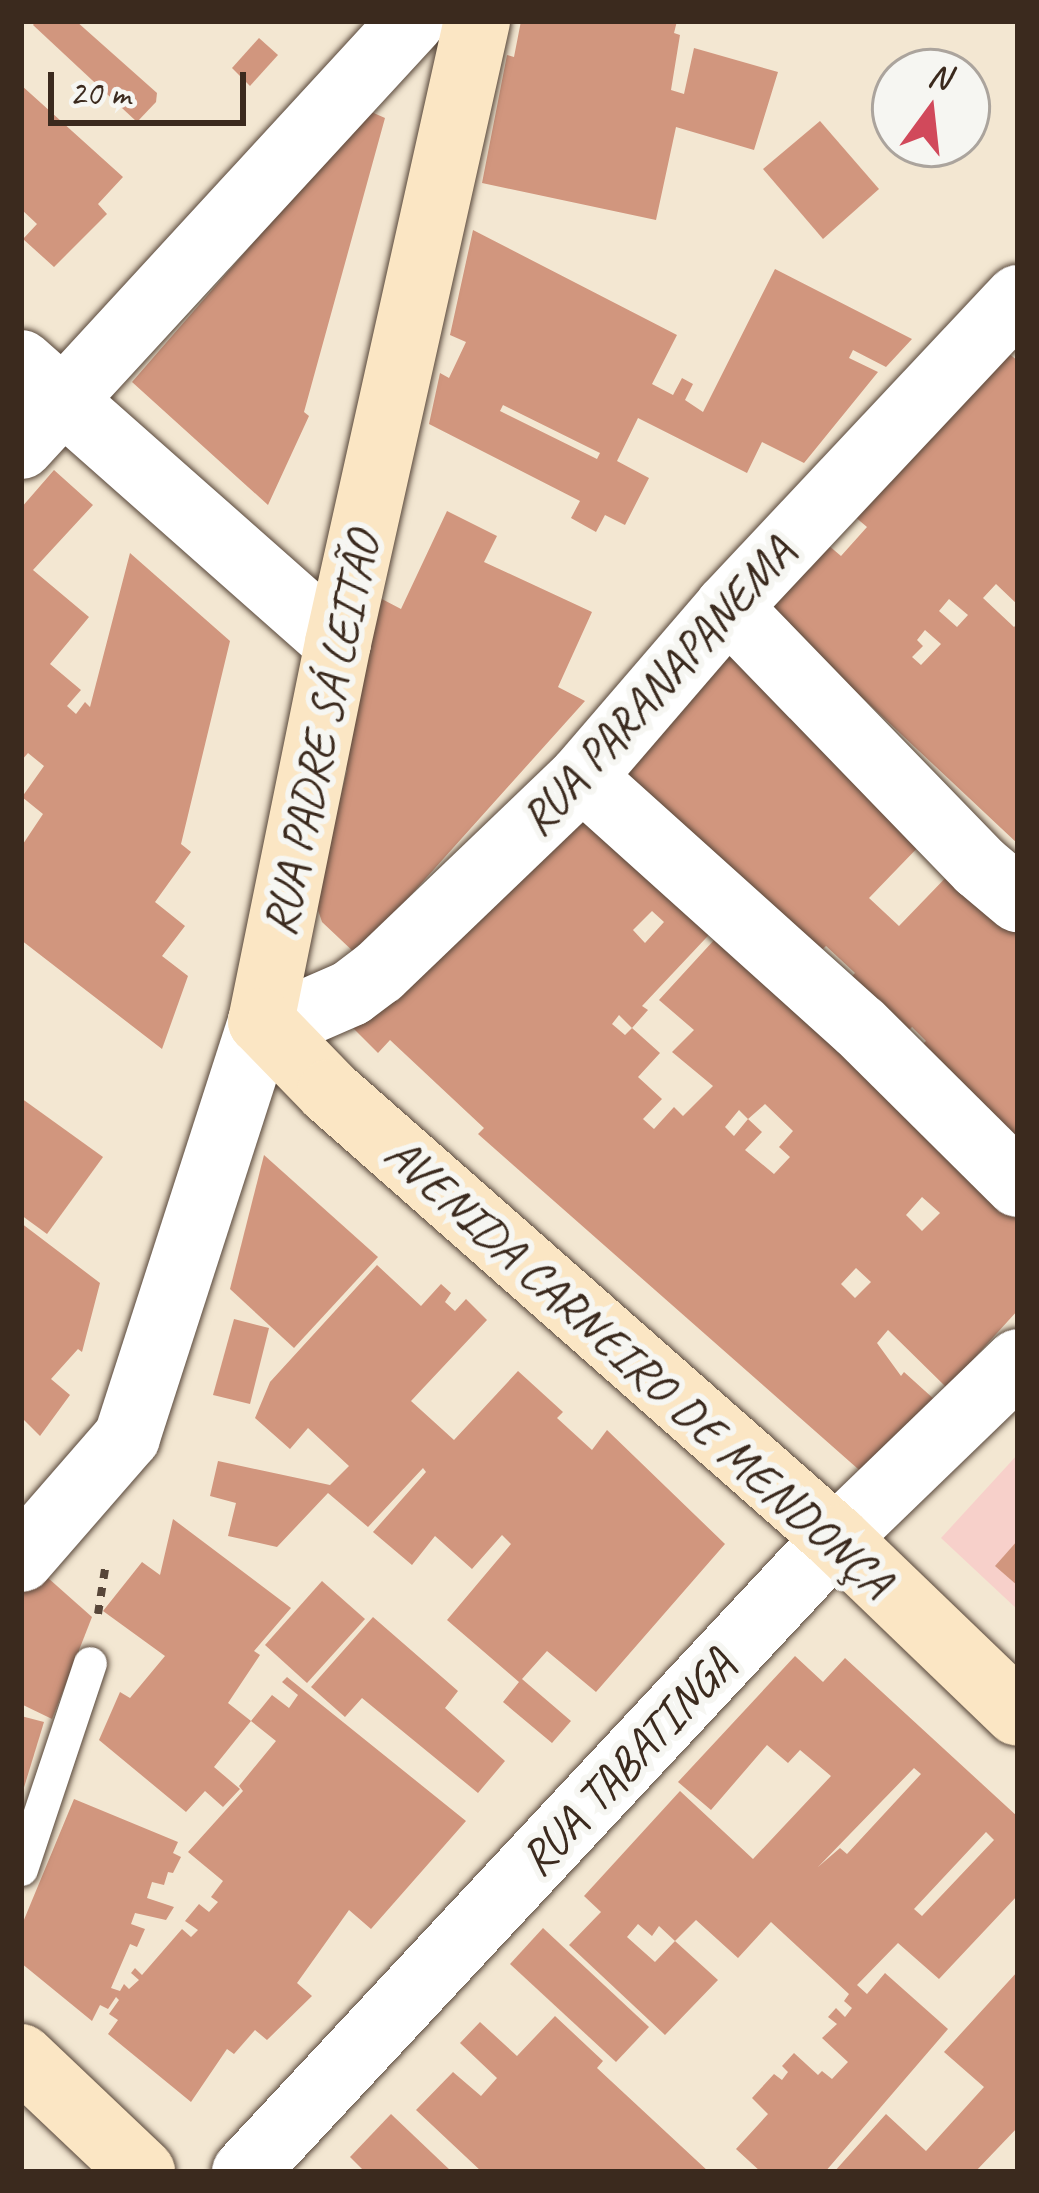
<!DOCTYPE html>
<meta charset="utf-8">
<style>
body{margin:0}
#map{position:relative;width:1039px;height:2193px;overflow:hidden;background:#f3e7d2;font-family:Caveat,sans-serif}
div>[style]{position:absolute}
.built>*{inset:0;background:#f7d0ca}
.building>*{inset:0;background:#d1967e}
.path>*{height:8px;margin-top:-4px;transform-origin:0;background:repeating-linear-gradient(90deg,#574639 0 9px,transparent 0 18px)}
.roads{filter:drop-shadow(0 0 3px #574639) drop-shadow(0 0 3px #574639)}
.service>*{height:33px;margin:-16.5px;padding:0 16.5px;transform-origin:16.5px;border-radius:16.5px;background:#fff}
.minor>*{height:66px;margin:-33px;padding:0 33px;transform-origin:33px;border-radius:33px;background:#fff}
.secondary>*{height:66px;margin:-33px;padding:0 33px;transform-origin:33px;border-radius:33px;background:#fbe6c4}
span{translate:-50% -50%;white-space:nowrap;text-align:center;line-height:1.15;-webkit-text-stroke:12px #f6f6f2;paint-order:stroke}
.street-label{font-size:48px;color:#3b2a1e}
.frame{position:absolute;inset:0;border:24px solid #3b2a1e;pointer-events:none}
.north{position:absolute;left:871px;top:48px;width:120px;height:120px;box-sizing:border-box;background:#f6f6f2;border:3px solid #aba49d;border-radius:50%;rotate:15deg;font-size:33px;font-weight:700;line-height:48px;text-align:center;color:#3b2a1e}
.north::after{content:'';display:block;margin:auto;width:42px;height:54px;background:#d1495b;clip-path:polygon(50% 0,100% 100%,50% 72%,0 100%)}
.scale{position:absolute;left:48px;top:72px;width:198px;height:54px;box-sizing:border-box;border:6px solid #3b2a1e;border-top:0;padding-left:15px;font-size:36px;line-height:42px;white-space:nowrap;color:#3b2a1e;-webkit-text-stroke:9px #f6f6f2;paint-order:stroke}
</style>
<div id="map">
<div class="built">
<i style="clip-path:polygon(1018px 1454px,1018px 1610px,941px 1538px)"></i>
</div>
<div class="building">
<i style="clip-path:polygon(36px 21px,76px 21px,157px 93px,156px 102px,137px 122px,33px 25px)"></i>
<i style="clip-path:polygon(521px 21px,677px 21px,674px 33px,680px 35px,671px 90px,684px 94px,694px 48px,778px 72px,754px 150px,676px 127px,656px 220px,482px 183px,507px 55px,514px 57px)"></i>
<i style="clip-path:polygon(259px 38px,278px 55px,250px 86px,232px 68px)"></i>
<i style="clip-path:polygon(21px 85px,123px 177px,98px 204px,107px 214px,54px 267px,23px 239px,37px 224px,21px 209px)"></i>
<i style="clip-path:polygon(351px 103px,385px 118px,304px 412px,309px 416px,268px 505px,132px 382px,293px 197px)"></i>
<i style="clip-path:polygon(820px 121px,879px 189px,823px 239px,763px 169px)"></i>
<i style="clip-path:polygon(evenodd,473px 230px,677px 335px,652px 384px,673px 395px,682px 378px,693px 384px,685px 400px,703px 412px,775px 269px,912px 339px,886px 367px,853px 350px,849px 358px,878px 372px,804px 463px,762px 442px,747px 473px,638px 418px,617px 461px,649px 478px,625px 525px,605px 515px,596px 532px,571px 518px,580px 501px,429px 424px,440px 373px,449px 378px,466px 342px,450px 335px,473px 230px,503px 405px,600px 453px,597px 459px,500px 411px,503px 405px)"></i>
<i style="clip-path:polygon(evenodd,1002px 348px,1018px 361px,1018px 605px,996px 584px,983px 598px,1014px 627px,1018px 623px,1018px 844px,770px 611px,828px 545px,841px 556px,867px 527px,854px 516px,1002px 348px,949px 599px,968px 615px,957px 627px,939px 611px,949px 599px,1002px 348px,925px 630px,941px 644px,921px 665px,912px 657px,923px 646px,917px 640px,925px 630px)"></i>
<i style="clip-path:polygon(54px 470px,93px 505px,33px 570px,89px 617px,50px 664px,81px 690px,67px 706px,76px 714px,85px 702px,90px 707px,130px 553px,230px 641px,181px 844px,191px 852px,155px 902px,185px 926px,162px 956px,188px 976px,162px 1049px,21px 940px,21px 847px,43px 814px,22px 797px,44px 766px,28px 753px,21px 761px,21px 508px)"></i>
<i style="clip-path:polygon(447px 511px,497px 536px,484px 562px,592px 612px,558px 687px,585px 701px,357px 955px,322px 922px,315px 901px,347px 770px,342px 767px,380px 598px,401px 609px)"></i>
<i style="clip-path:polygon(729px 651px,925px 840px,869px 898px,899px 926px,955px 868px,1018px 929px,1018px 1167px,914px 1052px,926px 1041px,912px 1027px,900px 1039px,843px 985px,855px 973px,826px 946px,813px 958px,610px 773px)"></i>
<i style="clip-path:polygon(evenodd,583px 796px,721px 922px,642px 1006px,648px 1010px,632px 1028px,619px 1015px,612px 1024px,625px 1035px,632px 1028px,660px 1053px,638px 1077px,662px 1099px,643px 1119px,654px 1129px,674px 1107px,683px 1116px,713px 1086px,672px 1052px,694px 1030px,659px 1000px,726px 927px,1018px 1206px,1018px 1310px,947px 1388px,888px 1330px,877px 1343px,901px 1376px,904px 1372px,935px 1400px,866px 1476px,478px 1134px,484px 1128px,390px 1040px,378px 1053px,353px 1028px,583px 796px,652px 911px,664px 922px,645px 943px,633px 930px,652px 911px,583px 796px,765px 1104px,793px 1131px,779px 1147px,790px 1157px,774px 1174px,745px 1150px,762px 1132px,748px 1119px,734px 1136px,725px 1127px,739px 1110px,748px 1119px,765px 1104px,583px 796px,922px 1197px,940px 1213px,922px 1231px,906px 1215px,922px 1197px,583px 796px,856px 1268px,871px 1282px,855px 1298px,841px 1284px,856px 1268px)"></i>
<i style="clip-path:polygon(21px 1098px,103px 1157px,47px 1234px,21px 1215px)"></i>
<i style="clip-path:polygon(264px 1155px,378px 1257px,294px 1348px,230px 1289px)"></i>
<i style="clip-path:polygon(21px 1223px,100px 1283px,82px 1352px,78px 1349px,51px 1379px,70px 1395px,40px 1436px,21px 1417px)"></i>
<i style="clip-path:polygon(377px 1265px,421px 1306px,441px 1284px,451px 1293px,445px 1302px,455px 1311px,466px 1299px,487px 1320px,411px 1401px,454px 1440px,518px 1371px,563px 1412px,557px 1418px,592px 1450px,607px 1430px,725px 1544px,596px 1692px,547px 1651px,522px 1679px,571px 1721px,552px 1743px,503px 1702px,519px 1682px,447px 1620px,511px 1544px,502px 1535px,472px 1569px,435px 1536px,412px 1565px,373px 1532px,426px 1472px,423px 1468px,368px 1527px,328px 1493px,277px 1547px,228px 1536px,236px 1503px,210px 1496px,218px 1461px,330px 1485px,349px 1466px,308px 1428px,290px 1449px,255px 1418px,270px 1382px)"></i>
<i style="clip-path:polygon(234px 1319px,269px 1328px,250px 1404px,213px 1395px)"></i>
<i style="clip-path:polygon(173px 1519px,291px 1608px,254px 1651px,260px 1655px,228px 1703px,251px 1721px,214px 1767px,240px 1789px,223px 1807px,205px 1791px,186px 1812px,99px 1740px,120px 1692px,130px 1698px,165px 1656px,103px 1611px,142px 1562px,160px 1575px)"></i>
<i style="clip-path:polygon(1018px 1540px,1018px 1586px,995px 1566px)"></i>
<i style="clip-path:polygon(39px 1570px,92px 1617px,52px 1719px,21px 1704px,21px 1597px)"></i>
<i style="clip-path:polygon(322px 1581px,365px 1619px,307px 1683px,265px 1645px)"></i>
<i style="clip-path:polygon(373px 1617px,458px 1691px,445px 1708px,505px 1761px,478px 1793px,362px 1698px,345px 1717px,311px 1687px)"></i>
<i style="clip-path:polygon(evenodd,795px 1656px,823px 1682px,845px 1658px,1018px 1817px,1018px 1895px,939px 1979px,898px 1943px,857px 1985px,867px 1994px,885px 1973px,948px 2029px,825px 2172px,761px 2172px,736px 2149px,768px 2114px,752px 2098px,774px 2074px,782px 2080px,788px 2072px,782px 2066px,794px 2053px,818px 2075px,822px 2071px,832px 2079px,848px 2062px,822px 2038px,837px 2024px,828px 2017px,836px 2008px,845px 2017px,852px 2008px,844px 2001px,849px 1994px,771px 1922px,738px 1958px,696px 1920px,675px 1941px,659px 1926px,652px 1936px,638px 1924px,627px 1937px,655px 1962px,675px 1941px,718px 1980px,665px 2035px,569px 1945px,601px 1912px,584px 1896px,680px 1791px,753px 1859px,831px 1776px,800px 1750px,788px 1763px,767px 1745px,711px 1810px,678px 1782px,795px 1656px,914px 1768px,921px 1774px,847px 1854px,840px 1848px,818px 1867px,914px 1768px,795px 1656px,986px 1832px,994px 1840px,922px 1916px,914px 1909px,986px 1832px)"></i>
<i style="clip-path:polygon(287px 1677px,466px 1821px,371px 1929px,349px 1910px,297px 1983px,312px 1996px,267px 2040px,255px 2030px,234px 2054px,227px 2049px,191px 2102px,108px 2034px,118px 2020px,109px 2014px,119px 2000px,116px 1997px,108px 2009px,100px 2005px,92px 2021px,21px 1963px,21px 1927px,74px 1799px,178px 1842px,173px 1853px,181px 1857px,173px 1873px,168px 1872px,164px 1885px,152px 1882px,147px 1898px,174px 1907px,166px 1920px,135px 1913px,131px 1924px,145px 1929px,137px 1947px,130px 1944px,111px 1988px,120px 1991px,124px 1984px,129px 1989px,139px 1980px,131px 1973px,135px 1968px,142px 1975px,182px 1929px,191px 1937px,198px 1930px,185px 1921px,199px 1904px,209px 1912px,218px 1902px,211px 1897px,223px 1881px,188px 1852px,243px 1791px,239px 1786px,276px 1741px,251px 1721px,272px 1695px,289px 1708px,298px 1695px,282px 1682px)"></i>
<i style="clip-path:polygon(21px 1716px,44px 1722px,22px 1794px,21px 1793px)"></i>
<i style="clip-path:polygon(543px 1928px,649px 2027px,616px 2062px,510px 1964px)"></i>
<i style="clip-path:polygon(1018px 1971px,1018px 2127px,975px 2172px,834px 2172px,886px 2114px,926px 2151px,984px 2087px,944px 2052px)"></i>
<i style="clip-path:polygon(555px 2016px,603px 2061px,597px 2068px,709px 2172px,482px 2172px,416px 2110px,453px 2072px,481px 2096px,497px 2078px,460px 2043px,480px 2022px,517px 2056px)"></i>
<i style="clip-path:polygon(391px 2114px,452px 2172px,365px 2172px,350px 2157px)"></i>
</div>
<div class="path">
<i style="left:98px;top:1614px;width:52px;rotate:-81.1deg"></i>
</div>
<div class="roads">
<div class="service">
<i style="left:21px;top:1869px;width:217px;rotate:-71.5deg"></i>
</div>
<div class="minor">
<i style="left:21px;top:363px;width:423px;rotate:41.5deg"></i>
<i style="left:21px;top:446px;width:577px;rotate:-47.39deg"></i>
<i style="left:728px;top:607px;width:362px;rotate:45.9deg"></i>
<i style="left:980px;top:867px;width:50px;rotate:40.1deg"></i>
<i style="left:582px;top:777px;width:374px;rotate:42deg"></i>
<i style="left:860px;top:1027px;width:223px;rotate:44.8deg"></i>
<i style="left:21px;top:1559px;width:162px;rotate:-49deg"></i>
<i style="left:127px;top:1437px;width:437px;rotate:-72.1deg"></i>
<i style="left:261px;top:1021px;width:43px;rotate:-9.5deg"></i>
<i style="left:303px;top:1014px;width:52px;rotate:-23.6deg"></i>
<i style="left:351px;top:993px;width:35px;rotate:-37deg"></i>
<i style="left:379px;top:972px;width:281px;rotate:-43.8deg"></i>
<i style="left:582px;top:777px;width:224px;rotate:-49.3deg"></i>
<i style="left:728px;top:607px;width:424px;rotate:-46.8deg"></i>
<i style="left:245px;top:2172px;width:867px;rotate:-47.01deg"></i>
<i style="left:836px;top:1538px;width:253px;rotate:-44deg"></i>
</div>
<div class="secondary">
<i style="left:477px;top:21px;width:637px;rotate:102.6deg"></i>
<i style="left:338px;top:643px;width:386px;rotate:101.5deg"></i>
<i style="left:261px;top:1021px;width:99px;rotate:45.8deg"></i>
<i style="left:330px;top:1092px;width:675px;rotate:41.39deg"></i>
<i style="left:836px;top:1538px;width:252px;rotate:43.9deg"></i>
<i style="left:21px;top:2057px;width:167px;rotate:43.5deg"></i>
</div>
</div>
<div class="street-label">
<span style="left:657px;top:686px;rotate:-48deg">RUA PARANAPANEMA</span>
<span style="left:321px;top:734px;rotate:-78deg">RUA PADRE SÁ LEITÃO</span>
<span style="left:639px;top:1367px;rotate:42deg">AVENIDA CARNEIRO DE MENDONÇA</span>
<span style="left:627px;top:1762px;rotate:-47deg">RUA TABATINGA</span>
</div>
<div class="frame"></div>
<div class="north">N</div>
<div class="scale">20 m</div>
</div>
